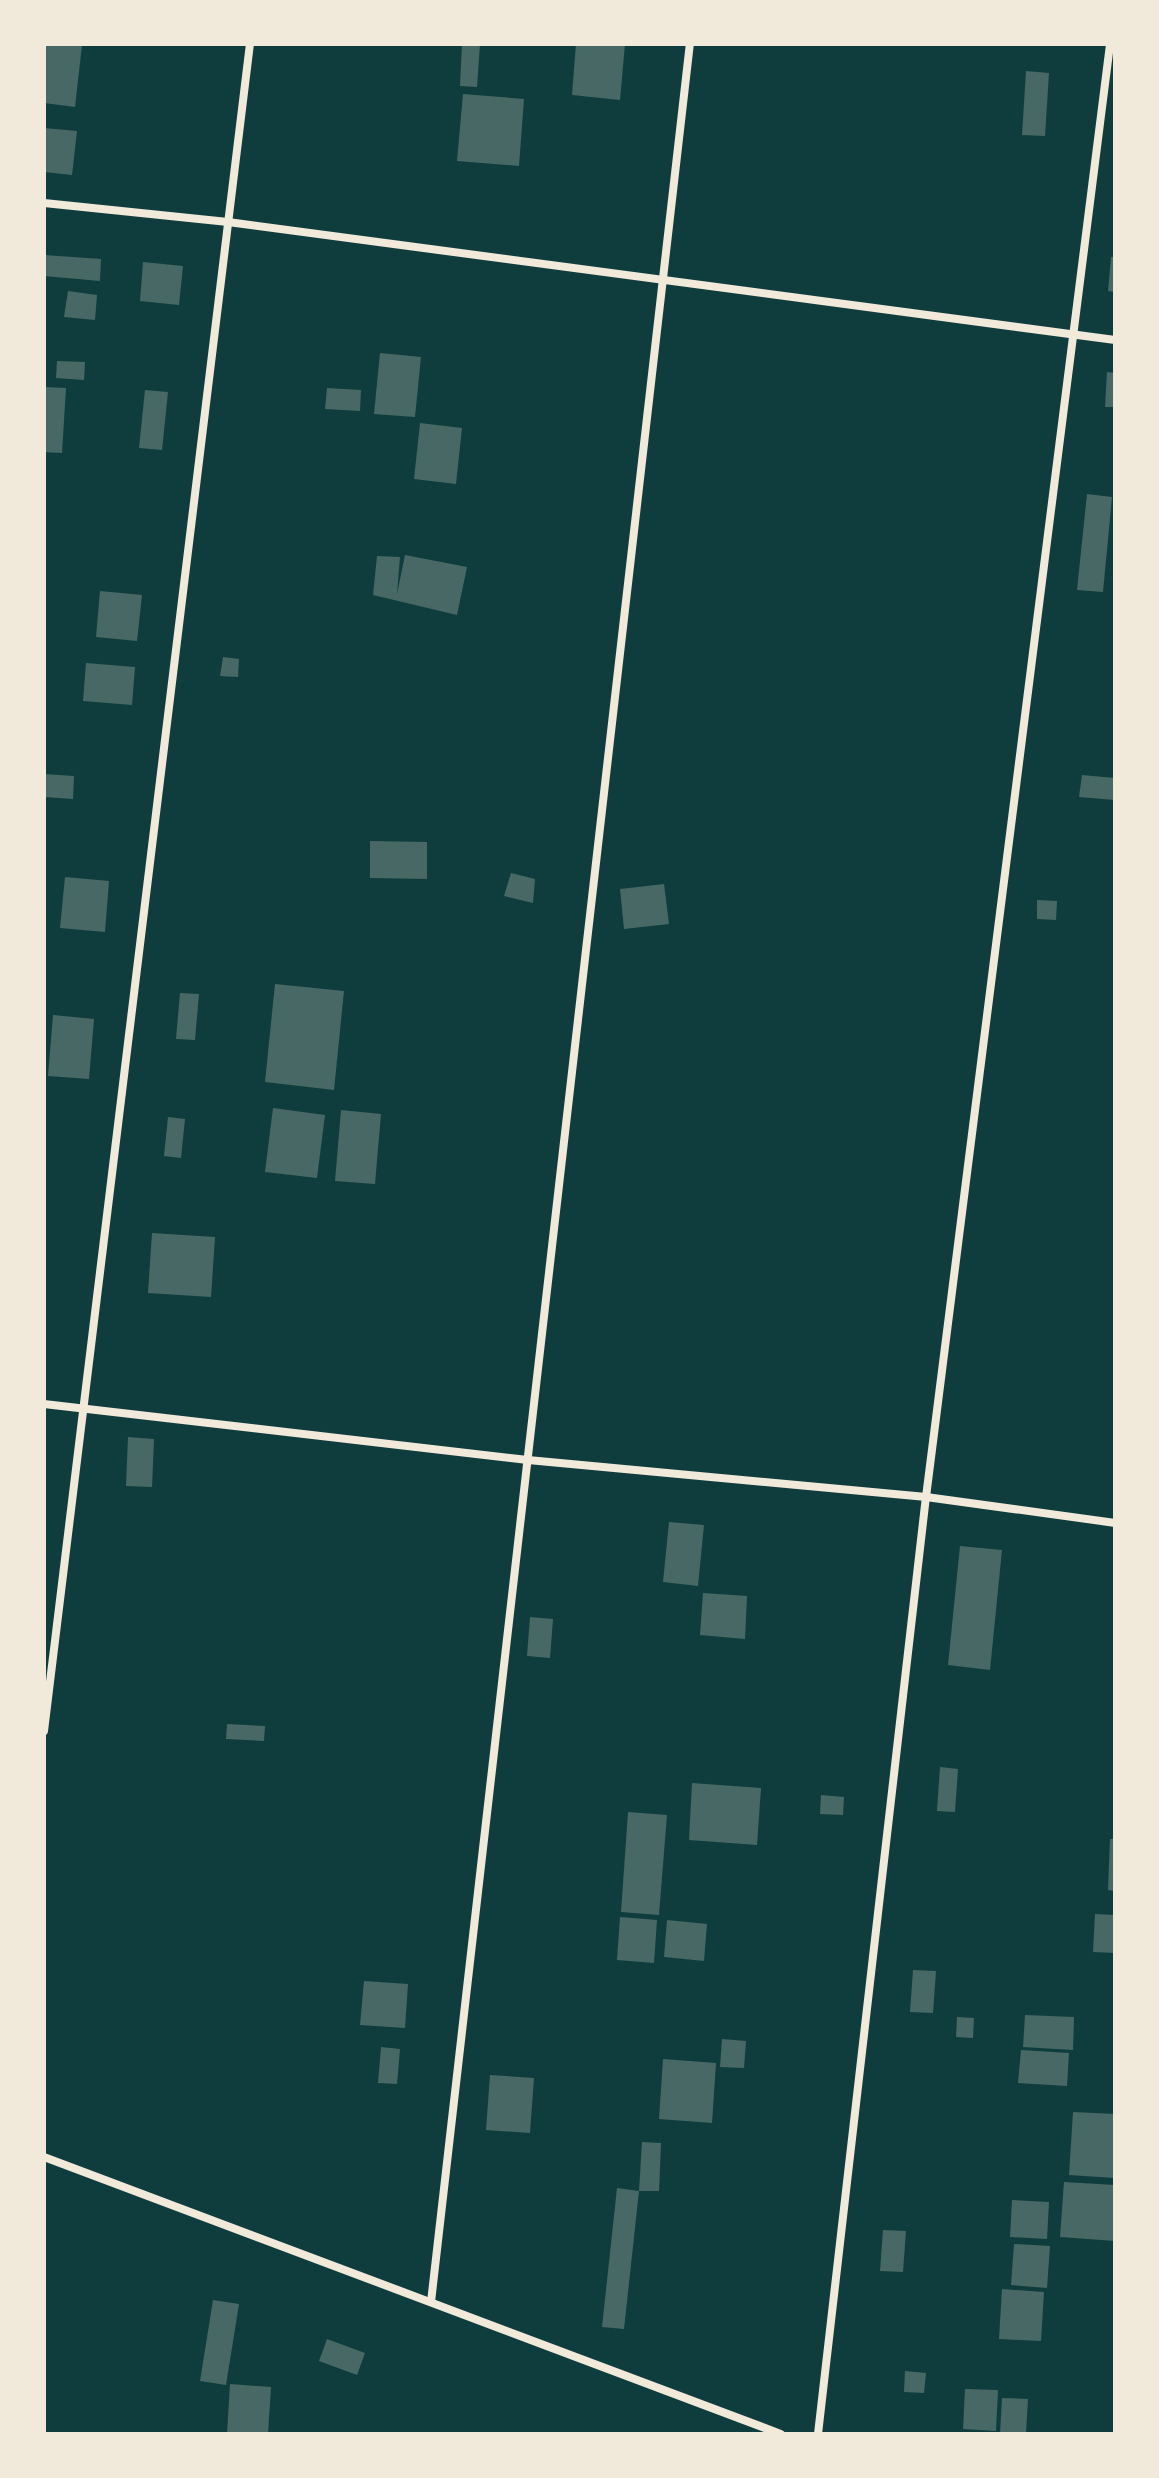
<!DOCTYPE html>
<style>
body{margin:0}
#map{position:relative;width:1159px;height:2478px;overflow:hidden;background:#0f3d3e;font-family:Inter,sans-serif}
div>[style]{position:absolute}
.building>*{inset:0;background:#486865}
.minor>*{height:8px;margin:-4px;padding:0 4px;transform-origin:4px;border-radius:4px;background:#f1e9da}
span{translate:-50% -50%;white-space:nowrap;text-align:center;line-height:1.15;-webkit-text-stroke:8px #f1e9da;paint-order:stroke}
.frame{position:absolute;inset:0;border:46px solid #f1e9da;pointer-events:none}
</style>
<div id="map">
<div class="building">
<i style="clip-path:polygon(44px 44px,82px 45px,75px 107px,44px 103px)"></i>
<i style="clip-path:polygon(462px 44px,480px 44px,477px 87px,460px 86px)"></i>
<i style="clip-path:polygon(576px 44px,625px 44px,620px 100px,572px 95px)"></i>
<i style="clip-path:polygon(1026px 71px,1049px 73px,1045px 136px,1022px 135px)"></i>
<i style="clip-path:polygon(463px 94px,524px 99px,519px 166px,457px 161px)"></i>
<i style="clip-path:polygon(44px 128px,77px 131px,72px 175px,44px 172px)"></i>
<i style="clip-path:polygon(44px 255px,101px 259px,100px 281px,44px 276px)"></i>
<i style="clip-path:polygon(1111px 257px,1115px 257px,1115px 292px,1108px 291px)"></i>
<i style="clip-path:polygon(143px 262px,183px 266px,179px 305px,140px 301px)"></i>
<i style="clip-path:polygon(68px 291px,97px 295px,95px 320px,64px 317px)"></i>
<i style="clip-path:polygon(380px 353px,421px 357px,415px 417px,374px 414px)"></i>
<i style="clip-path:polygon(57px 361px,85px 362px,84px 380px,56px 378px)"></i>
<i style="clip-path:polygon(1107px 372px,1115px 373px,1115px 407px,1105px 407px)"></i>
<i style="clip-path:polygon(44px 387px,66px 388px,62px 453px,44px 452px)"></i>
<i style="clip-path:polygon(327px 388px,361px 390px,360px 411px,325px 409px)"></i>
<i style="clip-path:polygon(145px 390px,168px 392px,162px 450px,139px 448px)"></i>
<i style="clip-path:polygon(420px 423px,462px 428px,456px 484px,414px 479px)"></i>
<i style="clip-path:polygon(1087px 494px,1112px 497px,1103px 592px,1077px 590px)"></i>
<i style="clip-path:polygon(405px 555px,467px 567px,457px 615px,373px 595px,377px 556px,400px 557px,397px 594px)"></i>
<i style="clip-path:polygon(100px 591px,142px 595px,137px 641px,96px 637px)"></i>
<i style="clip-path:polygon(223px 657px,239px 659px,238px 677px,220px 676px)"></i>
<i style="clip-path:polygon(86px 663px,135px 667px,132px 705px,83px 701px)"></i>
<i style="clip-path:polygon(44px 774px,74px 776px,73px 799px,44px 797px)"></i>
<i style="clip-path:polygon(1082px 775px,1115px 778px,1115px 800px,1079px 797px)"></i>
<i style="clip-path:polygon(370px 841px,427px 842px,427px 879px,370px 878px)"></i>
<i style="clip-path:polygon(511px 873px,535px 879px,533px 903px,504px 896px)"></i>
<i style="clip-path:polygon(65px 877px,109px 881px,105px 932px,60px 928px)"></i>
<i style="clip-path:polygon(664px 884px,669px 924px,624px 929px,620px 889px)"></i>
<i style="clip-path:polygon(1037px 900px,1057px 901px,1056px 920px,1037px 919px)"></i>
<i style="clip-path:polygon(275px 984px,344px 991px,334px 1090px,265px 1082px)"></i>
<i style="clip-path:polygon(180px 993px,199px 994px,195px 1040px,176px 1039px)"></i>
<i style="clip-path:polygon(53px 1015px,94px 1019px,89px 1079px,48px 1076px)"></i>
<i style="clip-path:polygon(273px 1108px,325px 1115px,317px 1178px,265px 1172px)"></i>
<i style="clip-path:polygon(341px 1110px,381px 1114px,375px 1184px,335px 1181px)"></i>
<i style="clip-path:polygon(168px 1117px,185px 1119px,181px 1158px,164px 1156px)"></i>
<i style="clip-path:polygon(152px 1233px,215px 1237px,211px 1297px,148px 1293px)"></i>
<i style="clip-path:polygon(128px 1437px,154px 1439px,152px 1487px,126px 1486px)"></i>
<i style="clip-path:polygon(669px 1522px,704px 1525px,698px 1586px,663px 1582px)"></i>
<i style="clip-path:polygon(960px 1546px,1002px 1550px,990px 1670px,948px 1665px)"></i>
<i style="clip-path:polygon(703px 1593px,747px 1596px,745px 1639px,700px 1635px)"></i>
<i style="clip-path:polygon(530px 1617px,553px 1619px,550px 1658px,527px 1656px)"></i>
<i style="clip-path:polygon(227px 1724px,265px 1726px,264px 1741px,226px 1739px)"></i>
<i style="clip-path:polygon(940px 1767px,958px 1769px,955px 1812px,937px 1811px)"></i>
<i style="clip-path:polygon(692px 1783px,761px 1788px,757px 1845px,689px 1840px)"></i>
<i style="clip-path:polygon(821px 1795px,844px 1797px,843px 1815px,820px 1814px)"></i>
<i style="clip-path:polygon(628px 1812px,667px 1815px,659px 1915px,621px 1912px)"></i>
<i style="clip-path:polygon(1110px 1839px,1115px 1839px,1115px 1891px,1108px 1890px)"></i>
<i style="clip-path:polygon(1095px 1914px,1115px 1915px,1115px 1953px,1093px 1952px)"></i>
<i style="clip-path:polygon(620px 1917px,657px 1920px,654px 1963px,617px 1960px)"></i>
<i style="clip-path:polygon(667px 1920px,707px 1924px,704px 1961px,664px 1957px)"></i>
<i style="clip-path:polygon(913px 1970px,936px 1971px,933px 2013px,910px 2012px)"></i>
<i style="clip-path:polygon(364px 1981px,408px 1984px,405px 2028px,360px 2025px)"></i>
<i style="clip-path:polygon(1025px 2015px,1074px 2017px,1073px 2050px,1023px 2047px)"></i>
<i style="clip-path:polygon(957px 2017px,974px 2018px,973px 2038px,956px 2037px)"></i>
<i style="clip-path:polygon(722px 2039px,746px 2041px,744px 2068px,720px 2067px)"></i>
<i style="clip-path:polygon(381px 2047px,400px 2049px,397px 2084px,378px 2083px)"></i>
<i style="clip-path:polygon(1021px 2050px,1069px 2053px,1067px 2086px,1018px 2083px)"></i>
<i style="clip-path:polygon(663px 2059px,716px 2063px,712px 2123px,659px 2119px)"></i>
<i style="clip-path:polygon(490px 2075px,534px 2078px,530px 2133px,486px 2130px)"></i>
<i style="clip-path:polygon(1073px 2112px,1115px 2114px,1115px 2178px,1069px 2175px)"></i>
<i style="clip-path:polygon(642px 2142px,661px 2143px,659px 2191px,639px 2191px)"></i>
<i style="clip-path:polygon(1064px 2182px,1115px 2185px,1115px 2241px,1060px 2237px)"></i>
<i style="clip-path:polygon(617px 2188px,639px 2191px,624px 2329px,602px 2327px)"></i>
<i style="clip-path:polygon(1012px 2200px,1049px 2202px,1047px 2239px,1010px 2237px)"></i>
<i style="clip-path:polygon(883px 2230px,906px 2231px,903px 2272px,880px 2271px)"></i>
<i style="clip-path:polygon(1014px 2244px,1050px 2246px,1047px 2288px,1011px 2285px)"></i>
<i style="clip-path:polygon(1002px 2289px,1044px 2292px,1041px 2341px,999px 2339px)"></i>
<i style="clip-path:polygon(213px 2300px,239px 2304px,226px 2385px,200px 2381px)"></i>
<i style="clip-path:polygon(327px 2339px,365px 2353px,357px 2375px,319px 2361px)"></i>
<i style="clip-path:polygon(905px 2371px,926px 2373px,924px 2393px,904px 2392px)"></i>
<i style="clip-path:polygon(230px 2384px,271px 2387px,268px 2434px,227px 2434px)"></i>
<i style="clip-path:polygon(965px 2389px,998px 2390px,996px 2431px,963px 2429px)"></i>
<i style="clip-path:polygon(1002px 2398px,1028px 2399px,1026px 2434px,1000px 2434px)"></i>
</div>
<div class="minor">
<i style="left:44px;top:203px;width:185px;rotate:5.9deg"></i>
<i style="left:228px;top:222px;width:895px;rotate:7.58deg"></i>
<i style="left:44px;top:1404px;width:487px;rotate:6.6deg"></i>
<i style="left:528px;top:1460px;width:400px;rotate:5.3deg"></i>
<i style="left:926px;top:1497px;width:191px;rotate:7.8deg"></i>
<i style="left:44px;top:1731px;width:1700px;rotate:-83.04deg"></i>
<i style="left:44px;top:2157px;width:787px;rotate:20.6deg"></i>
<i style="left:431px;top:2302px;width:2273px;rotate:-83.46deg"></i>
<i style="left:818px;top:2434px;width:943px;rotate:-83.43deg"></i>
<i style="left:926px;top:1497px;width:1465px;rotate:-82.78deg"></i>
</div>
<div class="frame"></div>
</div>
